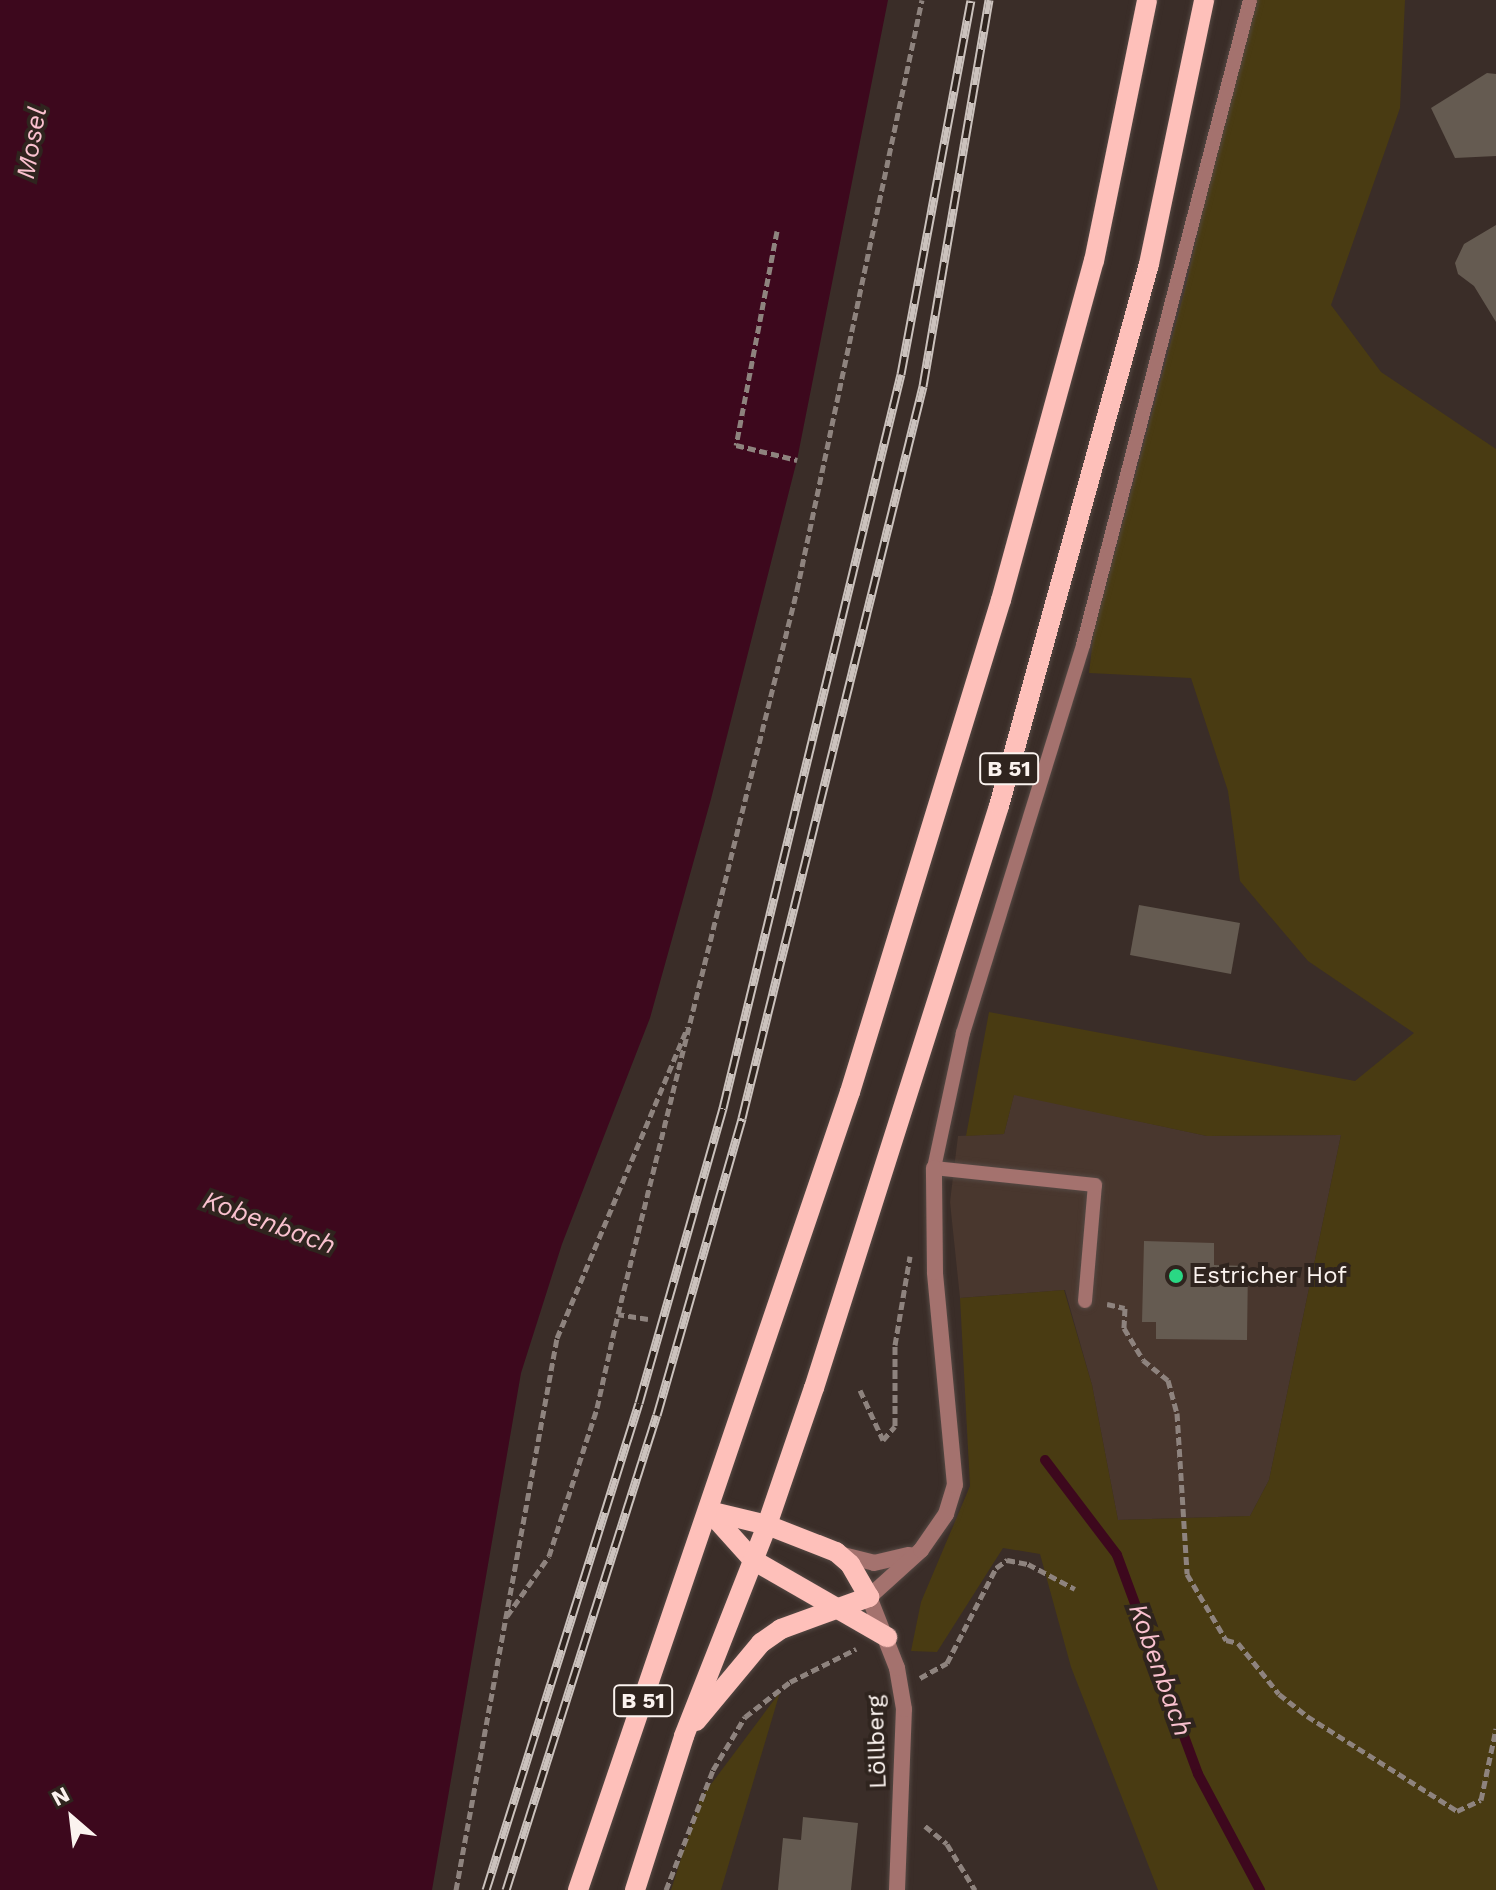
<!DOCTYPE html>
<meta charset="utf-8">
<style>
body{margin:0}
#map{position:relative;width:1496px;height:1890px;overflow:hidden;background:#3a2d28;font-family:"Work Sans",sans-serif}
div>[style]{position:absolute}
.built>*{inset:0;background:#49372e}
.green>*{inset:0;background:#493b12}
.water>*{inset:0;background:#3d081d}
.stream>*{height:10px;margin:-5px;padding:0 5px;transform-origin:5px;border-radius:5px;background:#3d081d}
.building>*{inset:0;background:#655b51}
.path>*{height:5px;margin-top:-2.5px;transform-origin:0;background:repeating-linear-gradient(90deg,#8e837e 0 8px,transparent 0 12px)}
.roads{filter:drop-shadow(0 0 2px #554944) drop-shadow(0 0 2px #554944)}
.service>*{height:14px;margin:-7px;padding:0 7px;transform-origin:7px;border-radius:7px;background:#a4726e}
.minor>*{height:16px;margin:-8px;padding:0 8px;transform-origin:8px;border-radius:8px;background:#a4726e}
.primary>*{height:20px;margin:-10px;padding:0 10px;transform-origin:10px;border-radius:10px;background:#fec0ba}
.rail>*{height:9px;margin-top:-4.5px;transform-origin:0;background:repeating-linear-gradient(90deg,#2f241e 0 18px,#cbc2bd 0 36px);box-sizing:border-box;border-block:2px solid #cbc2bd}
.dots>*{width:22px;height:22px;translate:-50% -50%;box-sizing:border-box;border:4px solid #2f241e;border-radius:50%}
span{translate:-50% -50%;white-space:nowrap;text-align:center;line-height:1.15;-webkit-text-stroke:8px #2f241e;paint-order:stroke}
.shield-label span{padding:2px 6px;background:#2f241e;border:2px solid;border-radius:6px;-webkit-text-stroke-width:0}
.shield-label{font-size:22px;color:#fbf3ef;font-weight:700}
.poi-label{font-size:24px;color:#fbf3ef}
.left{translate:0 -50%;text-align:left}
.street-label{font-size:24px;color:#fbf3ef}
.water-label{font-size:26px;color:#fac1cf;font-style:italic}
.north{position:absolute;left:32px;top:1778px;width:80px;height:80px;-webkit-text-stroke:6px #2f241e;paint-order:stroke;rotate:332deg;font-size:22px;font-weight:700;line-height:32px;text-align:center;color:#fbf3ef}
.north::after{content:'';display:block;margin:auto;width:28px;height:36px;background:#fbf3ef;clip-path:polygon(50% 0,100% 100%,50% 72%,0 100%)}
</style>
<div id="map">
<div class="built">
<i style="clip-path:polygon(1014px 1094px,1207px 1136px,1341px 1135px,1269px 1480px,1250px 1516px,1118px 1520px,1092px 1385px,1065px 1290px,960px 1298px,950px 1202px,958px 1136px,1004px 1134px)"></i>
</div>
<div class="green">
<i style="clip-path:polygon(1249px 0,1405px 0,1400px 108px,1331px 305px,1381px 372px,1496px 449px,1496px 1890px,1158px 1890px,1071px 1667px,1040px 1554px,1003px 1548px,937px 1652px,911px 1651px,921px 1602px,970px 1486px,960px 1298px,1064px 1290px,1092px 1385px,1118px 1520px,1250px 1516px,1269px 1480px,1341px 1135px,1207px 1136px,1014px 1095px,1004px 1134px,966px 1136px,989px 1012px,1355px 1081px,1414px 1033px,1308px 961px,1240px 881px,1228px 791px,1191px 678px,1089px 673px,1094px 630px,1186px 285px)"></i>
<i style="clip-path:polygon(780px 1692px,721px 1890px,671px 1890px,700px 1799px)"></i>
</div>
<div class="water">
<i style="clip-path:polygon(0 0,888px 0,797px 460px,711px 799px,650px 1018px,562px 1244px,521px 1373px,432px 1890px,0 1890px)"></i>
</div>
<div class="stream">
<i style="left:1045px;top:1460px;width:119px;rotate:52.8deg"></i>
<i style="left:1117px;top:1555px;width:233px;rotate:69.7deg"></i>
<i style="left:1198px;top:1774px;width:132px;rotate:61.9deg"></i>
</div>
<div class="building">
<i style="clip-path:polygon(1487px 73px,1496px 74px,1496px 156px,1455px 158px,1431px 108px)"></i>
<i style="clip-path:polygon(1496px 225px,1496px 322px,1474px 286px,1458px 274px,1455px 263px,1464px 244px)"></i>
<i style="clip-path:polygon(1139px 905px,1240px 923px,1231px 974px,1130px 955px)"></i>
<i style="clip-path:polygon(1144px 1241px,1214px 1243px,1214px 1265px,1248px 1266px,1247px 1340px,1156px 1339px,1156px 1322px,1142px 1322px)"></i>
<i style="clip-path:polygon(803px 1817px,858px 1823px,851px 1890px,778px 1890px,783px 1838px,801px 1840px)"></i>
</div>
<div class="path">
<i style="left:777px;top:231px;width:218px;rotate:100.8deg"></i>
<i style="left:736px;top:445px;width:63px;rotate:13.8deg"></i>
<i style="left:1107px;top:1304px;width:18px;rotate:13deg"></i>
<i style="left:1125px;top:1308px;width:20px;rotate:93deg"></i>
<i style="left:1124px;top:1328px;width:37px;rotate:59deg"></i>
<i style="left:1143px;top:1360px;width:32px;rotate:39deg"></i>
<i style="left:1168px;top:1380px;width:34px;rotate:75deg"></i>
<i style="left:1177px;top:1413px;width:161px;rotate:86.4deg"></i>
<i style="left:1187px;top:1574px;width:77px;rotate:59.4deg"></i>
<i style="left:1226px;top:1640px;width:12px;rotate:14deg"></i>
<i style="left:1238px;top:1643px;width:65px;rotate:51.2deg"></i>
<i style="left:1279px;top:1694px;width:36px;rotate:38deg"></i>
<i style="left:1307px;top:1716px;width:178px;rotate:32.3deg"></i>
<i style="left:1457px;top:1811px;width:26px;rotate:-25deg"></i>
<i style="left:1481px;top:1800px;width:73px;rotate:-78.1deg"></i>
<i style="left:648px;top:1319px;width:30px;rotate:-171deg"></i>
<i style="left:618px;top:1314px;width:746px;rotate:-76.11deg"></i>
<i style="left:797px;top:590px;width:603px;rotate:-78.04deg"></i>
<i style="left:860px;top:1390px;width:55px;rotate:65.3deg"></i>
<i style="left:883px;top:1440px;width:18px;rotate:-49deg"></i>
<i style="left:895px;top:1426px;width:81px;rotate:-90deg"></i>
<i style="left:895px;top:1345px;width:90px;rotate:-80.4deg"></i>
<i style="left:507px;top:1616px;width:73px;rotate:-55deg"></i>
<i style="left:549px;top:1556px;width:156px;rotate:-72deg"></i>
<i style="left:597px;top:1408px;width:96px;rotate:-77.4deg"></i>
<i style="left:920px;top:1678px;width:31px;rotate:-29deg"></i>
<i style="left:947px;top:1663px;width:107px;rotate:-62.7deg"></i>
<i style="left:996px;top:1568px;width:14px;rotate:-36deg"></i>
<i style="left:1007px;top:1560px;width:21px;rotate:11deg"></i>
<i style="left:1028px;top:1564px;width:53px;rotate:28deg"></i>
<i style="left:925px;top:1826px;width:28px;rotate:39deg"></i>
<i style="left:947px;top:1844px;width:54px;rotate:58.7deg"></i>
<i style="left:456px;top:1890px;width:561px;rotate:-79.63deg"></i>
<i style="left:557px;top:1338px;width:337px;rotate:-67.2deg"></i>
<i style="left:666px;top:1890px;width:129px;rotate:-68.6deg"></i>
<i style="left:713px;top:1770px;width:62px;rotate:-58.9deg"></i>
<i style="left:745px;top:1717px;width:57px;rotate:-37.9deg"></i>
<i style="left:790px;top:1682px;width:74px;rotate:-26.6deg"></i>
</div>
<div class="roads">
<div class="service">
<i style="left:1085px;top:1301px;width:116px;rotate:-85.1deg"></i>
<i style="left:1095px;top:1185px;width:162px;rotate:-174deg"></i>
<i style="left:934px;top:1168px;width:138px;rotate:-77.9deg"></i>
<i style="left:963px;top:1033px;width:406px;rotate:-72.8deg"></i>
<i style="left:1083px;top:645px;width:666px;rotate:-75.48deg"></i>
</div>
<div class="minor">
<i style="left:843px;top:1555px;width:32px;rotate:14deg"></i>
<i style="left:874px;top:1563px;width:36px;rotate:-13deg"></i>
<i style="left:897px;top:1890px;width:181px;rotate:-87.8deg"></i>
<i style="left:904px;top:1709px;width:42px;rotate:-99.7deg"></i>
<i style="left:897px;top:1668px;width:76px;rotate:-111.5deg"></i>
<i style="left:869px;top:1597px;width:70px;rotate:-42.1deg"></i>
<i style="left:921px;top:1550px;width:44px;rotate:-55.2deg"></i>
<i style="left:946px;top:1514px;width:30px;rotate:-73deg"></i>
<i style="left:955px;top:1485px;width:214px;rotate:-95.4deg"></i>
<i style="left:935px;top:1272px;width:104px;rotate:-90.6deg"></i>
</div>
<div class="primary">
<i style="left:709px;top:1511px;width:66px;rotate:48.1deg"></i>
<i style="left:753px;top:1560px;width:155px;rotate:29.9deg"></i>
<i style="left:696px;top:1721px;width:102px;rotate:-50.2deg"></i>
<i style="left:761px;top:1643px;width:24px;rotate:-35deg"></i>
<i style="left:781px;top:1629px;width:94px;rotate:-20deg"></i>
<i style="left:869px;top:1597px;width:38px;rotate:-120deg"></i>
<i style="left:850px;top:1564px;width:18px;rotate:-139deg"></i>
<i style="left:836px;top:1552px;width:74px;rotate:-158.6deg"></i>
<i style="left:767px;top:1525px;width:60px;rotate:-166.4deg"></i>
<i style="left:578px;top:1890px;width:843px;rotate:-71.18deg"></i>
<i style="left:850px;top:1092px;width:515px;rotate:-72.94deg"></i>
<i style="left:1001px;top:600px;width:352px;rotate:-74.7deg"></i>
<i style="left:1094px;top:261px;width:266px;rotate:-78.5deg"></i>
<i style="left:635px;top:1890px;width:162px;rotate:-72.3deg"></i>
<i style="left:684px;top:1736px;width:227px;rotate:-68.5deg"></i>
<i style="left:767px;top:1525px;width:145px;rotate:-71.1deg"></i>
<i style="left:814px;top:1388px;width:611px;rotate:-72.37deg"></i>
<i style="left:999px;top:806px;width:562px;rotate:-74.53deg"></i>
<i style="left:1149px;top:264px;width:270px;rotate:-78.2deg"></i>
</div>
</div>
<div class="rail">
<i style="left:486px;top:1890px;width:510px;rotate:-72.56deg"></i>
<i style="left:639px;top:1403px;width:307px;rotate:-74.1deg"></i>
<i style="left:723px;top:1108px;width:755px;rotate:-76.37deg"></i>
<i style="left:901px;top:374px;width:380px;rotate:-79.4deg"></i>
<i style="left:506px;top:1890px;width:498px;rotate:-72.4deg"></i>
<i style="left:657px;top:1415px;width:309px;rotate:-74deg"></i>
<i style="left:742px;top:1118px;width:754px;rotate:-76.11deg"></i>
<i style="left:923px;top:386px;width:392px;rotate:-80.3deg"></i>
</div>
<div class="dots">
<i style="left:1176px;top:1276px;background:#2ad884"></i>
</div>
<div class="shield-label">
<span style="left:1009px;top:769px">B 51</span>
<span style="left:643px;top:1701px">B 51</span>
</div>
<div class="poi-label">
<span class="left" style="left:1192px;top:1276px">Estricher Hof</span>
</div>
<div class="street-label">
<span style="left:877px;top:1742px;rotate:-92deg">Löllberg</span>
</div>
<div class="water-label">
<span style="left:32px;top:143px;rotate:-80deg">Mosel</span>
<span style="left:269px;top:1223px;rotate:20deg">Kobenbach</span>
<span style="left:1160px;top:1670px;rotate:70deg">Kobenbach</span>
</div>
<div class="north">N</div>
</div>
